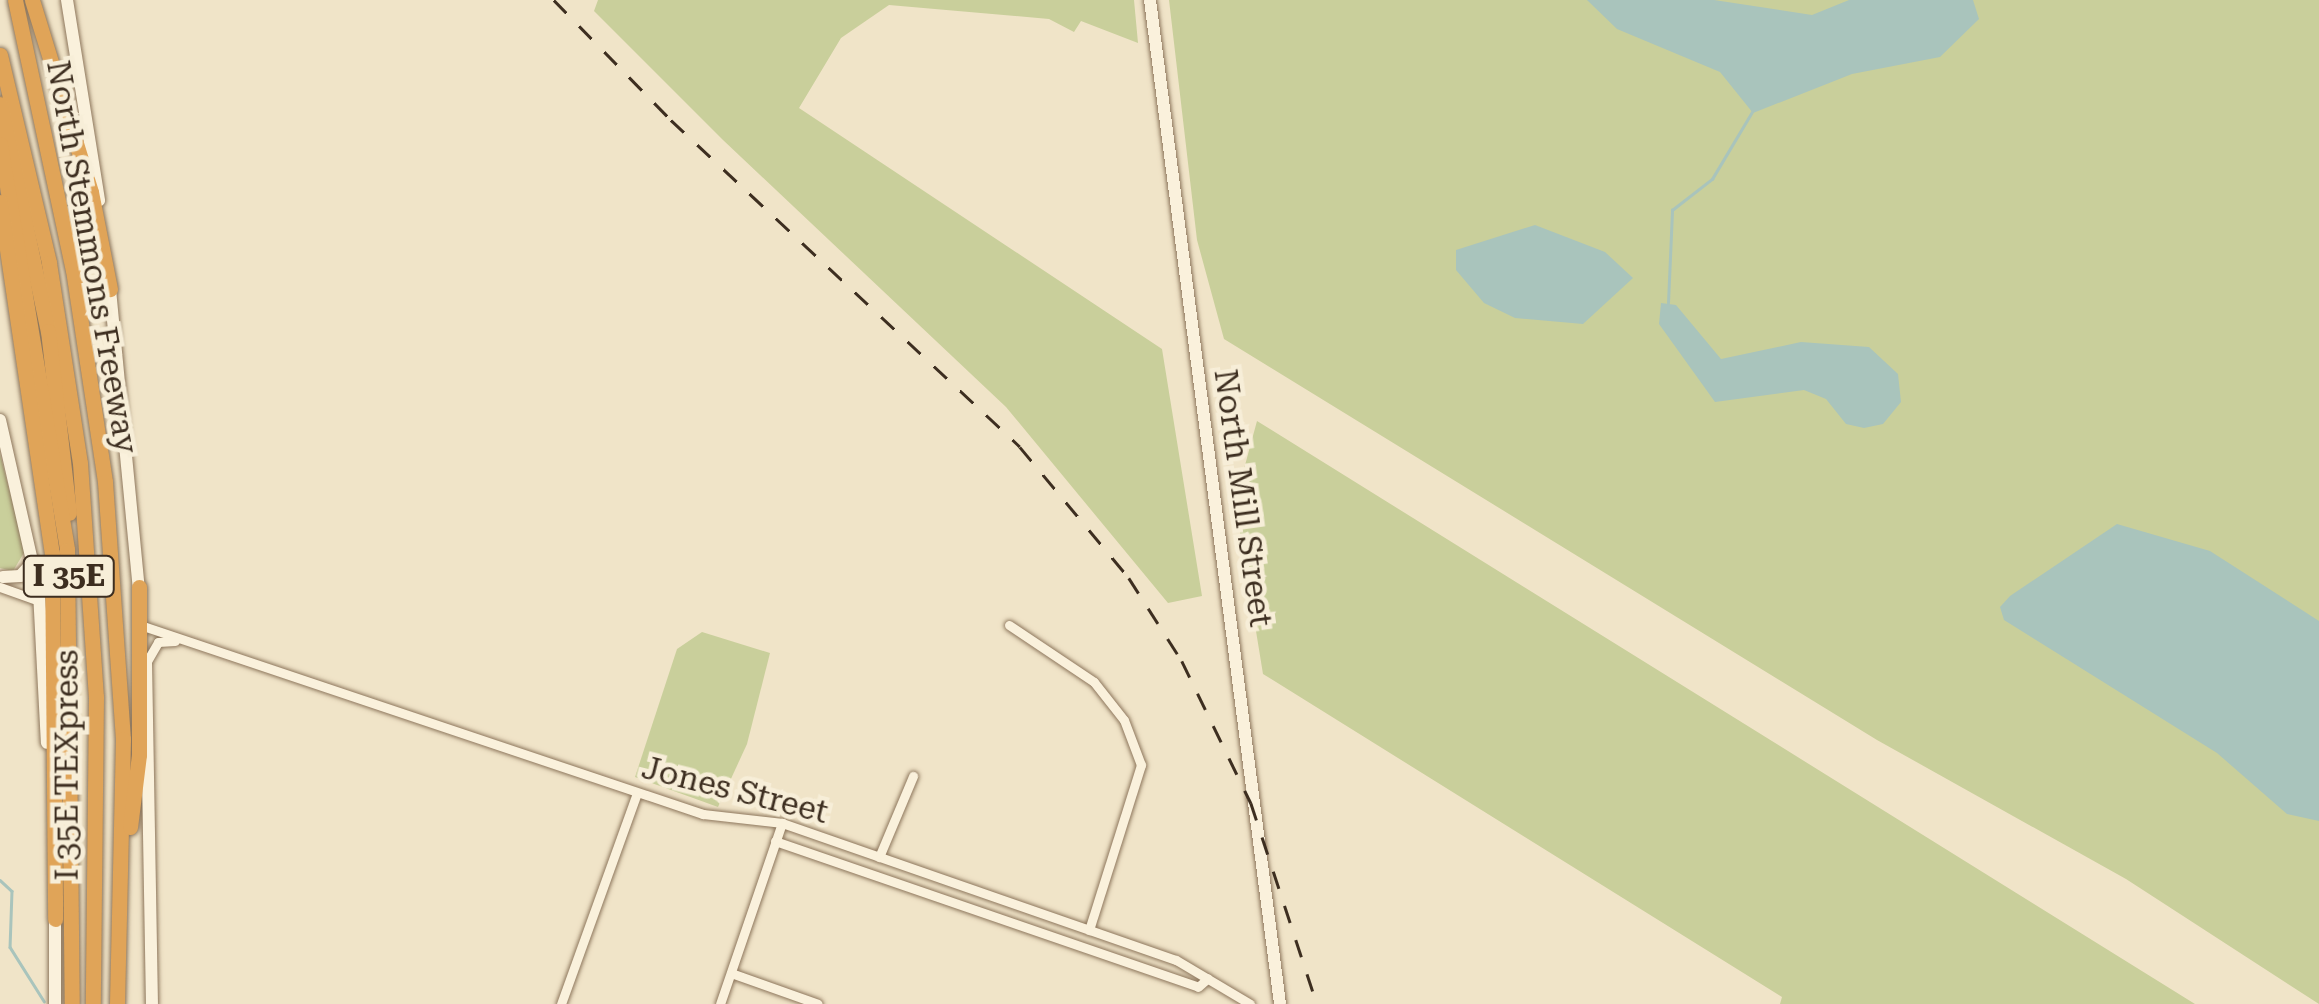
<!DOCTYPE html>
<style>
body{margin:0}
#map{position:relative;width:2319px;height:1004px;overflow:hidden;background:#f0e4c8;font-family:"Roboto Serif",serif}
div>[style]{position:absolute}
.green>*{inset:0;background:#c9cf9b}
.water>*{inset:0;background:#a9c4bc}
.stream>*{height:2.5px;margin:-1.25px;padding:0 1.25px;transform-origin:1.25px;border-radius:1.25px;background:#a9c4bc}
.roads{filter:drop-shadow(0 0 2px #8d765c) drop-shadow(0 0 2px #8d765c)}
.street>*{height:9px;margin:-4.5px;padding:0 4.5px;transform-origin:4.5px;border-radius:4.5px;background:#faf1dc}
.secondary>*{height:12px;margin:-6px;padding:0 6px;transform-origin:6px;border-radius:6px;background:#faf1dc}
.highway>*{height:15px;margin:-7.5px;padding:0 7.5px;transform-origin:7.5px;border-radius:7.5px;background:#e0a458}
.rail>*{height:2.5px;margin-top:-1.25px;transform-origin:0;background:repeating-linear-gradient(90deg,#3d2e20 0 18px,transparent 0 36px)}
span{translate:-50% -50%;white-space:nowrap;text-align:center;line-height:1.15;-webkit-text-stroke:9px #f7eed8;paint-order:stroke}
.shield-label span{padding:2px 8px;background:#f7eed8;border:2px solid;border-radius:8px;-webkit-text-stroke-width:0}
.shield-label{font-size:30px;color:#3d2e20;font-weight:700}
.street-label{font-size:32px;color:#3d2e20}
</style>
<div id="map">
<div class="green">
<i style="clip-path:polygon(598px 0,1134px 0,1138px 43px,1081px 21px,1074px 32px,1049px 19px,889px 5px,841px 38px,799px 108px,1162px 349px,1202px 596px,1168px 603px,1006px 407px,723px 140px,594px 11px)"></i>
<i style="clip-path:polygon(1169px 0,2319px 0,2319px 1004px,2126px 879px,1877px 740px,1224px 339px,1197px 240px)"></i>
<i style="clip-path:polygon(1257px 421px,2195px 1004px,1780px 1004px,1782px 997px,1263px 674px,1235px 502px)"></i>
<i style="clip-path:polygon(0 454px,25px 551px,13px 571px,0 568px)"></i>
<i style="clip-path:polygon(702px 632px,770px 653px,747px 744px,718px 807px,635px 777px,677px 649px)"></i>
</div>
<div class="water">
<i style="clip-path:polygon(1587px 0,1714px 0,1812px 15px,1849px 0,1973px 0,1979px 19px,1940px 57px,1852px 74px,1753px 113px,1720px 72px,1617px 29px)"></i>
<i style="clip-path:polygon(1535px 225px,1605px 252px,1633px 278px,1583px 324px,1515px 318px,1484px 303px,1456px 270px,1456px 250px)"></i>
<i style="clip-path:polygon(1661px 303px,1676px 305px,1721px 359px,1801px 342px,1869px 347px,1898px 374px,1901px 402px,1883px 424px,1864px 428px,1846px 424px,1826px 399px,1804px 390px,1715px 402px,1659px 324px)"></i>
<i style="clip-path:polygon(2117px 524px,2210px 551px,2319px 621px,2319px 821px,2287px 814px,2217px 753px,2004px 620px,2000px 607px,2010px 596px)"></i>
</div>
<div class="stream">
<i style="left:1668px;top:303px;width:93px;rotate:-87.5deg"></i>
<i style="left:1672px;top:210px;width:51px;rotate:-37.8deg"></i>
<i style="left:1712px;top:179px;width:78px;rotate:-59.2deg"></i>
<i style="left:0;top:880px;width:16px;rotate:43deg"></i>
<i style="left:12px;top:891px;width:56px;rotate:92deg"></i>
<i style="left:10px;top:947px;width:64px;rotate:57.8deg"></i>
</div>
<div class="roads">
<div class="street">
<i style="left:0;top:587px;width:41px;rotate:19.7deg"></i>
<i style="left:1009px;top:625px;width:102px;rotate:33.8deg"></i>
<i style="left:1094px;top:682px;width:48px;rotate:51.7deg"></i>
<i style="left:1124px;top:720px;width:48px;rotate:69.3deg"></i>
<i style="left:1141px;top:765px;width:173px;rotate:107.5deg"></i>
<i style="left:143px;top:626px;width:591px;rotate:18.56deg"></i>
<i style="left:703px;top:814px;width:80px;rotate:6.5deg"></i>
<i style="left:782px;top:823px;width:417px;rotate:19.2deg"></i>
<i style="left:1176px;top:960px;width:86px;rotate:30.7deg"></i>
<i style="left:146px;top:663px;width:24px;rotate:-60deg"></i>
<i style="left:158px;top:642px;width:17px;rotate:-3deg"></i>
<i style="left:775px;top:841px;width:447px;rotate:19deg"></i>
<i style="left:1198px;top:987px;width:13px;rotate:-42deg"></i>
<i style="left:879px;top:857px;width:88px;rotate:-67.2deg"></i>
<i style="left:731px;top:973px;width:92px;rotate:19.6deg"></i>
<i style="left:561px;top:1004px;width:224px;rotate:-70.2deg"></i>
<i style="left:720px;top:1004px;width:191px;rotate:-71.1deg"></i>
</div>
<div class="secondary">
<i style="left:67px;top:0;width:203px;rotate:80.9deg"></i>
<i style="left:1150px;top:0;width:1012px;rotate:82.62deg"></i>
<i style="left:109px;top:279px;width:315px;rotate:84.5deg"></i>
<i style="left:0;top:420px;width:176px;rotate:77.2deg"></i>
<i style="left:39px;top:592px;width:151px;rotate:87deg"></i>
<i style="left:3px;top:577px;width:17px;rotate:-3deg"></i>
<i style="left:20px;top:576px;width:21px;rotate:-47deg"></i>
<i style="left:146px;top:662px;width:342px;rotate:89deg"></i>
<i style="left:55px;top:912px;width:92px;rotate:90deg"></i>
</div>
<div class="highway">
<i style="left:15px;top:0;width:276px;rotate:77.9deg"></i>
<i style="left:73px;top:270px;width:214px;rotate:81.4deg"></i>
<i style="left:105px;top:482px;width:258px;rotate:86deg"></i>
<i style="left:123px;top:739px;width:265px;rotate:91.3deg"></i>
<i style="left:32px;top:0;width:201px;rotate:72.9deg"></i>
<i style="left:91px;top:192px;width:99px;rotate:78.9deg"></i>
<i style="left:0;top:55px;width:214px;rotate:76.7deg"></i>
<i style="left:49px;top:263px;width:202px;rotate:81.2deg"></i>
<i style="left:80px;top:463px;width:235px;rotate:86.1deg"></i>
<i style="left:96px;top:697px;width:307px;rotate:90.6deg"></i>
<i style="left:0;top:104px;width:232px;rotate:78.1deg"></i>
<i style="left:48px;top:331px;width:183px;rotate:83.4deg"></i>
<i style="left:0;top:144px;width:411px;rotate:80.6deg"></i>
<i style="left:67px;top:550px;width:454px;rotate:89.4deg"></i>
<i style="left:0;top:202px;width:355px;rotate:81.6deg"></i>
<i style="left:52px;top:553px;width:366px;rotate:89.5deg"></i>
<i style="left:130px;top:827px;width:73px;rotate:-82.9deg"></i>
<i style="left:139px;top:755px;width:168px;rotate:-90deg"></i>
</div>
</div>
<div class="rail">
<i style="left:554px;top:0;width:168px;rotate:45.7deg"></i>
<i style="left:671px;top:120px;width:478px;rotate:43.1deg"></i>
<i style="left:1020px;top:447px;width:170px;rotate:50.2deg"></i>
<i style="left:1129px;top:578px;width:98px;rotate:57.4deg"></i>
<i style="left:1182px;top:661px;width:158px;rotate:64.1deg"></i>
<i style="left:1251px;top:803px;width:212px;rotate:71.8deg"></i>
</div>
<div class="shield-label">
<span style="left:69px;top:576px">I 35E</span>
</div>
<div class="street-label">
<span style="left:92px;top:257px;rotate:80deg">North Stemmons Freeway</span>
<span style="left:1243px;top:498px;rotate:82deg">North Mill Street</span>
<span style="left:67px;top:765px;rotate:-90deg">I 35E TEXpress</span>
<span style="left:735px;top:790px;rotate:14deg">Jones Street</span>
</div>
</div>
